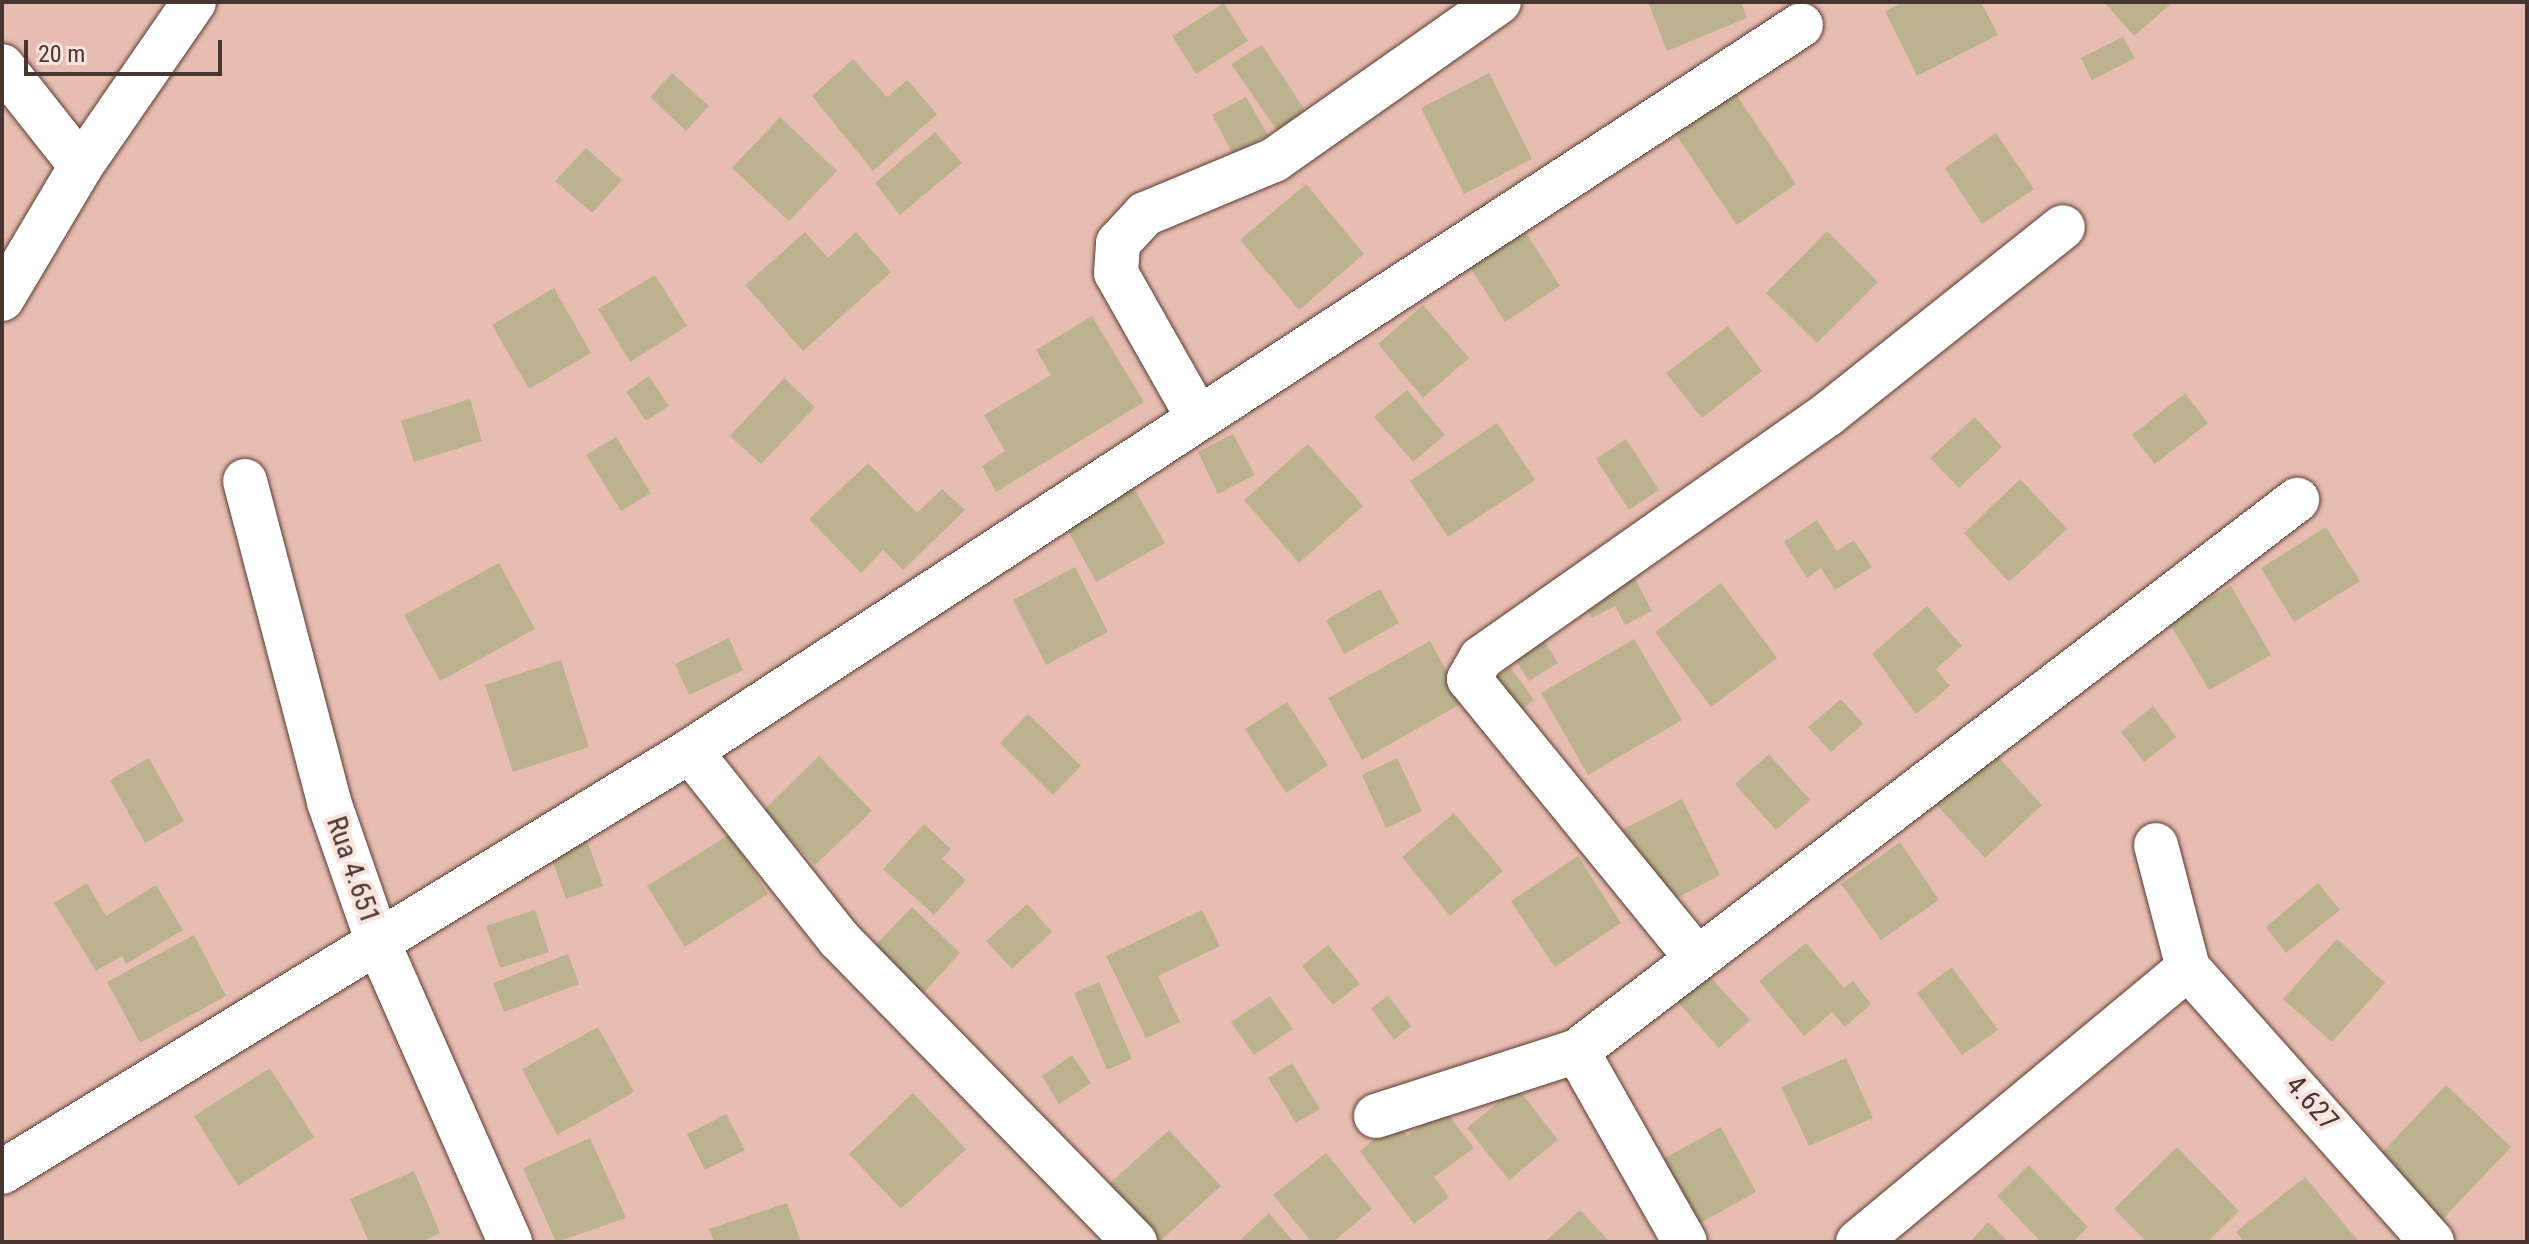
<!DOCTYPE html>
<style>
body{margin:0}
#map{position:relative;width:2529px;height:1244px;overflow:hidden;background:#e7bdb1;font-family:"Roboto Condensed",sans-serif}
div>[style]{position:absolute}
.building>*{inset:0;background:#bcb38e}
.roads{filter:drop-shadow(0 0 2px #5b3930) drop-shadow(0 0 2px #5b3930)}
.minor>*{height:44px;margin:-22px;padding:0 22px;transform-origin:22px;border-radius:22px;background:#fff}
span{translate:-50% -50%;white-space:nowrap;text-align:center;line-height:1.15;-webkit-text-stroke:8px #f9e3dc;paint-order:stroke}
.street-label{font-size:28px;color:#463530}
.frame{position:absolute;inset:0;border:4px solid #463530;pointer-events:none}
.scale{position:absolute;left:24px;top:40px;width:198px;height:36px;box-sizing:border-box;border:4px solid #463530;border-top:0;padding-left:10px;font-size:24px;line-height:28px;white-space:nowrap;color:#463530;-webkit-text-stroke:6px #f9e3dc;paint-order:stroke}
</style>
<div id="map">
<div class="building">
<i style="clip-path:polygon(1648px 2px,1741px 2px,1747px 18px,1667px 51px)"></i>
<i style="clip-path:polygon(1903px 2px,1981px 2px,1998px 35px,1917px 76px,1885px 11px)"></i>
<i style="clip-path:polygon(2104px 2px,2173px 2px,2134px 36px)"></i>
<i style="clip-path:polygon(1224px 3px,1248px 41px,1196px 74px,1172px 36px)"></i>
<i style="clip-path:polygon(2123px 37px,2135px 58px,2092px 80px,2081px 58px)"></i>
<i style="clip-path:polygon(1262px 45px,1310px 118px,1281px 136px,1231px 64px)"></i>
<i style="clip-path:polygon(853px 59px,887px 97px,907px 80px,937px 114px,873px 171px,812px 96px)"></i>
<i style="clip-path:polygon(672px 73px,709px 106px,686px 131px,650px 97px)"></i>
<i style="clip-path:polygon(1489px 73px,1532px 159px,1464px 194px,1421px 108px)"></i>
<i style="clip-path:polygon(1736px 94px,1796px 184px,1737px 225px,1676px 135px)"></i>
<i style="clip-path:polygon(1246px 97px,1268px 135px,1233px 154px,1212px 115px)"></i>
<i style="clip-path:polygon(780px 117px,837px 171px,789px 221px,732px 168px)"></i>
<i style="clip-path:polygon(935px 132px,962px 163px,900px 215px,875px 183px)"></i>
<i style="clip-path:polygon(1996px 133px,2034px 189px,1982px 224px,1945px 168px)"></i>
<i style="clip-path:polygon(586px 148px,622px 180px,592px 213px,555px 181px)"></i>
<i style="clip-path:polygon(1306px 184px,1364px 254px,1299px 310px,1240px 240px)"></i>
<i style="clip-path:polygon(1523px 228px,1560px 286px,1505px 322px,1468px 264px)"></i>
<i style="clip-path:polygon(1827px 231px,1878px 282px,1817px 343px,1766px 293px)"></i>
<i style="clip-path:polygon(805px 232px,828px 258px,856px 232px,891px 272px,803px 351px,745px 285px)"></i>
<i style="clip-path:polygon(655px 275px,687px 326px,630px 362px,598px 309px)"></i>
<i style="clip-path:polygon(554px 288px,591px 353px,529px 389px,492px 325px)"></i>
<i style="clip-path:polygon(1423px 305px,1469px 358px,1423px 398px,1378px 344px)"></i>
<i style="clip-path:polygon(1092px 316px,1144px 402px,996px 492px,982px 466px,1005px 451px,984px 415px,1051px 375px,1036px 350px)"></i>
<i style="clip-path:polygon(1728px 326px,1762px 371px,1702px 418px,1666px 373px)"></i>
<i style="clip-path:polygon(649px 376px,669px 406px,646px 421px,626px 392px)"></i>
<i style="clip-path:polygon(784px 378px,815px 407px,761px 464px,730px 436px)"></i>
<i style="clip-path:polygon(1407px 390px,1445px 435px,1413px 462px,1374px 417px)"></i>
<i style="clip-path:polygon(2185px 393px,2208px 423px,2155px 464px,2132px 435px)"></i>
<i style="clip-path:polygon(470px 399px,482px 441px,414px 462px,401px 421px)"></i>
<i style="clip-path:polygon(1975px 417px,2002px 447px,1959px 488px,1930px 458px)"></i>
<i style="clip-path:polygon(1497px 423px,1535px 480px,1448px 537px,1410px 481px)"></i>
<i style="clip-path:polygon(1233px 434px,1255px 475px,1218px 494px,1198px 452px)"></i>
<i style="clip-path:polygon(616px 437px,651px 493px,621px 511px,586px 455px)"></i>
<i style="clip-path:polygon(1626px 439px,1659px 490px,1629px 510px,1596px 459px)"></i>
<i style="clip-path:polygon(1308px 444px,1363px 506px,1299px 563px,1244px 500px)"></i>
<i style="clip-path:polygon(868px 463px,917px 513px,942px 489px,965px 510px,903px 570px,883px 550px,861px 573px,809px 519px)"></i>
<i style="clip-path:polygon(1126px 474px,1165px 543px,1096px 582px,1058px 512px)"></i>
<i style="clip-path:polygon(2020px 479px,2067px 529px,2009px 582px,1964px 533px)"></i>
<i style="clip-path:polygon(1817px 520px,1837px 551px,1854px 540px,1872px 567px,1835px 590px,1821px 568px,1807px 578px,1784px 542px)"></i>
<i style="clip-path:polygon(2326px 527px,2360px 581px,2294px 622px,2261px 568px)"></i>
<i style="clip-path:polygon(499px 563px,535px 629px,440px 681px,404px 615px)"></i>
<i style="clip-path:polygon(1075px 567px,1108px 632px,1046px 665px,1013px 600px)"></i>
<i style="clip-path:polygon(1630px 569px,1652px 611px,1625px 625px,1615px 606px,1592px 618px,1579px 593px)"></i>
<i style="clip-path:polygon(1721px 583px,1777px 658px,1711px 707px,1655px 632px)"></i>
<i style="clip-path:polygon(2231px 586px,2271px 655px,2209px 690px,2169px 622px)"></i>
<i style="clip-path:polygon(1380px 589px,1399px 623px,1344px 654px,1326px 620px)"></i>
<i style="clip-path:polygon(1927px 606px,1962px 646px,1936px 669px,1950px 686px,1916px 714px,1872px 654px)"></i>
<i style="clip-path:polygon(1540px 634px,1558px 663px,1529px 681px,1511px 653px)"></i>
<i style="clip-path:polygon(729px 638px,743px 670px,689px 695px,675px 664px)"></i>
<i style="clip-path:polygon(1634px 639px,1682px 720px,1588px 775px,1541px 693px)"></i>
<i style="clip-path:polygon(1430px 641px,1464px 702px,1362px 760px,1328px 698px)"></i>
<i style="clip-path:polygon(561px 660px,589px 747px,513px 772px,485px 685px)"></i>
<i style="clip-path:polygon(1510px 667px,1534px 700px,1507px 722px,1481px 688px)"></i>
<i style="clip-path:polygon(1841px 699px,1863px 724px,1831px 752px,1808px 727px)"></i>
<i style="clip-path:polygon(1287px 702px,1328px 765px,1286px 793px,1245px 729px)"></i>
<i style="clip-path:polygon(2153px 706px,2176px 737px,2144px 762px,2121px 732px)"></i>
<i style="clip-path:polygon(1028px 714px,1081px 766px,1053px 795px,1000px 743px)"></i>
<i style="clip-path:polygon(1992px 750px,2042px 805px,1985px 858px,1934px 802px)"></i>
<i style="clip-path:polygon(1769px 754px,1810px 800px,1776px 830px,1735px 784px)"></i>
<i style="clip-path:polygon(819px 756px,872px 811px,815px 865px,763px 811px)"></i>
<i style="clip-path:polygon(149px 758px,184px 821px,145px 843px,110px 780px)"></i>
<i style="clip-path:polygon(1397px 758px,1422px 811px,1386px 828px,1362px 775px)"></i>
<i style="clip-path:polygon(1682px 799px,1720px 875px,1660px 907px,1620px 831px)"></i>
<i style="clip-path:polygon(1454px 813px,1503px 871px,1450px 916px,1402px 857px)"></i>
<i style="clip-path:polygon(924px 824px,951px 849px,942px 859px,966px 880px,934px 915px,883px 869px)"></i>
<i style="clip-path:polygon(730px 834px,768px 894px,685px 947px,647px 886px)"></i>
<i style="clip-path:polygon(586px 837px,603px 886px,566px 899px,549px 850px)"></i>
<i style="clip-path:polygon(1900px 842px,1939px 900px,1881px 940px,1841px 884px)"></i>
<i style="clip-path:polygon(1578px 856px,1621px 923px,1555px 967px,1511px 901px)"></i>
<i style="clip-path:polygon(87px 883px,106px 916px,156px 885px,183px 930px,126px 964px,122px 956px,96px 971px,54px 903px)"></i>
<i style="clip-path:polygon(2318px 883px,2340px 910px,2286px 953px,2266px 927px)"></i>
<i style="clip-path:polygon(1027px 904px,1052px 932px,1012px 969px,986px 941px)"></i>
<i style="clip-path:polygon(912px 907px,960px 953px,916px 1001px,867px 954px)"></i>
<i style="clip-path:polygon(535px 910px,549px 952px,500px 968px,486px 926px)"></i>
<i style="clip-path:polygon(1202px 910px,1220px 946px,1158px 976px,1180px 1022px,1146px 1038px,1106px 956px)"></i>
<i style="clip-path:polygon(194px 935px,226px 996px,140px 1043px,107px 982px)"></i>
<i style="clip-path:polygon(2337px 939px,2385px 983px,2332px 1042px,2283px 999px)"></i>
<i style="clip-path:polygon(1806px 943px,1844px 988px,1853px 981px,1871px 1004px,1845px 1027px,1832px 1012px,1804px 1036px,1759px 981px)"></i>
<i style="clip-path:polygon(1328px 945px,1360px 984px,1333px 1005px,1302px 966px)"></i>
<i style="clip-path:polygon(568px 954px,579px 984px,504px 1012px,493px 983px)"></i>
<i style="clip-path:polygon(1695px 961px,1750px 1020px,1719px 1048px,1665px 988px)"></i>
<i style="clip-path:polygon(1952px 967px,1998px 1030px,1962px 1055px,1917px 993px)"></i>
<i style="clip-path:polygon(1099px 982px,1132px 1059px,1107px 1070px,1074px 993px)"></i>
<i style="clip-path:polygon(1270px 996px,1293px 1029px,1254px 1055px,1231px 1022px)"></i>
<i style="clip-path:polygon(1388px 996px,1411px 1026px,1394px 1040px,1371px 1008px)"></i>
<i style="clip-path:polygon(598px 1027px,634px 1092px,557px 1135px,522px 1069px)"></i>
<i style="clip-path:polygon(1072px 1055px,1091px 1083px,1059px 1104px,1042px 1076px)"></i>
<i style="clip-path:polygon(1846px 1058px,1873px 1118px,1809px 1146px,1781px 1087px)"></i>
<i style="clip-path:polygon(1292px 1063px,1320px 1109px,1296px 1123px,1268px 1078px)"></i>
<i style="clip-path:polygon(270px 1068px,314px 1137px,238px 1186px,194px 1116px)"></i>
<i style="clip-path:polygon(2446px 1085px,2511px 1147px,2437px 1225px,2372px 1163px)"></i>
<i style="clip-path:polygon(1517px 1087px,1558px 1140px,1509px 1180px,1467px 1128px)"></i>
<i style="clip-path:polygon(913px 1093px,966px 1149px,901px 1209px,849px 1154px)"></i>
<i style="clip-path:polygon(1444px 1109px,1474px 1148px,1434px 1177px,1449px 1197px,1414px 1224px,1360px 1151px,1396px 1122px,1407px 1136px)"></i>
<i style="clip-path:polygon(726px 1114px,745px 1150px,705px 1170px,687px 1134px)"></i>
<i style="clip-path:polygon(1721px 1127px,1756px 1192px,1686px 1231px,1650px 1166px)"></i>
<i style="clip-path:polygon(1169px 1130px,1221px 1186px,1160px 1241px,1108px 1185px)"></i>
<i style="clip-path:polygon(590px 1138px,626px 1218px,556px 1242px,523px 1168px)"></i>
<i style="clip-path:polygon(2177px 1147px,2239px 1211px,2207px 1242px,2147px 1242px,2114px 1209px)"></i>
<i style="clip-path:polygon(1326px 1153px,1372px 1209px,1333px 1242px,1312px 1242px,1273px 1195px)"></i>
<i style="clip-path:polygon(2029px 1165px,2088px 1227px,2073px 1242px,2041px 1242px,1997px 1196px)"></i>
<i style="clip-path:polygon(414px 1171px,440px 1233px,422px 1242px,369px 1242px,350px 1199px)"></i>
<i style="clip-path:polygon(2305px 1177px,2359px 1242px,2244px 1242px,2236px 1232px)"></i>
<i style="clip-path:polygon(787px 1203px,801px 1242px,714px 1242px,709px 1229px)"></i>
<i style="clip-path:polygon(1580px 1210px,1610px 1242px,1545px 1242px)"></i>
<i style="clip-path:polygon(1269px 1213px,1294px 1242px,1238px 1242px)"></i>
<i style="clip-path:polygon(1988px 1222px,2009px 1242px,1970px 1242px)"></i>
</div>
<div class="roads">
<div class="minor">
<i style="left:2px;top:66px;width:127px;rotate:51.7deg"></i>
<i style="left:2px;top:299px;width:155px;rotate:-59.3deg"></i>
<i style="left:81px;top:166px;width:199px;rotate:-55.4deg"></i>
<i style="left:1197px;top:416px;width:164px;rotate:-119.5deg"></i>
<i style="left:1116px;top:273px;width:30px;rotate:-86deg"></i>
<i style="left:1118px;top:243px;width:40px;rotate:-47deg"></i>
<i style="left:1145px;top:214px;width:140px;rotate:-22.7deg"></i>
<i style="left:1274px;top:160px;width:275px;rotate:-35.1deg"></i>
<i style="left:245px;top:481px;width:332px;rotate:75.3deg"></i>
<i style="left:329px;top:802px;width:146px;rotate:70.8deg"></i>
<i style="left:377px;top:940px;width:330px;rotate:66.2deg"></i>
<i style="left:690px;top:751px;width:240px;rotate:51.6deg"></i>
<i style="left:839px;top:939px;width:424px;rotate:45.7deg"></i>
<i style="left:1696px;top:957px;width:359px;rotate:-129.2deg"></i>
<i style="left:1469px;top:679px;width:24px;rotate:-60deg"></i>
<i style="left:1481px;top:658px;width:424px;rotate:-35.1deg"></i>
<i style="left:1828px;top:414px;width:300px;rotate:-38.5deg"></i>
<i style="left:2188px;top:968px;width:367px;rotate:48.3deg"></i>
<i style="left:1577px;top:1051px;width:219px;rotate:60.5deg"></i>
<i style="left:1376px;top:1116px;width:211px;rotate:-17.9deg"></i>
<i style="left:1577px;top:1051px;width:907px;rotate:-37.43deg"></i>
<i style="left:2px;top:1172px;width:807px;rotate:-31.46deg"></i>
<i style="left:690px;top:751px;width:1327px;rotate:-33.16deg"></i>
<i style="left:1858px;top:1242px;width:429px;rotate:-39.7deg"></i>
<i style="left:2188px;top:968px;width:127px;rotate:-104.6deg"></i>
</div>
</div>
<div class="street-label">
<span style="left:353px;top:870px;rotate:71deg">Rua 4.651</span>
<span style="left:2312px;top:1103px;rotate:48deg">4.627</span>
</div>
<div class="frame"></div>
<div class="scale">20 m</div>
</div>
